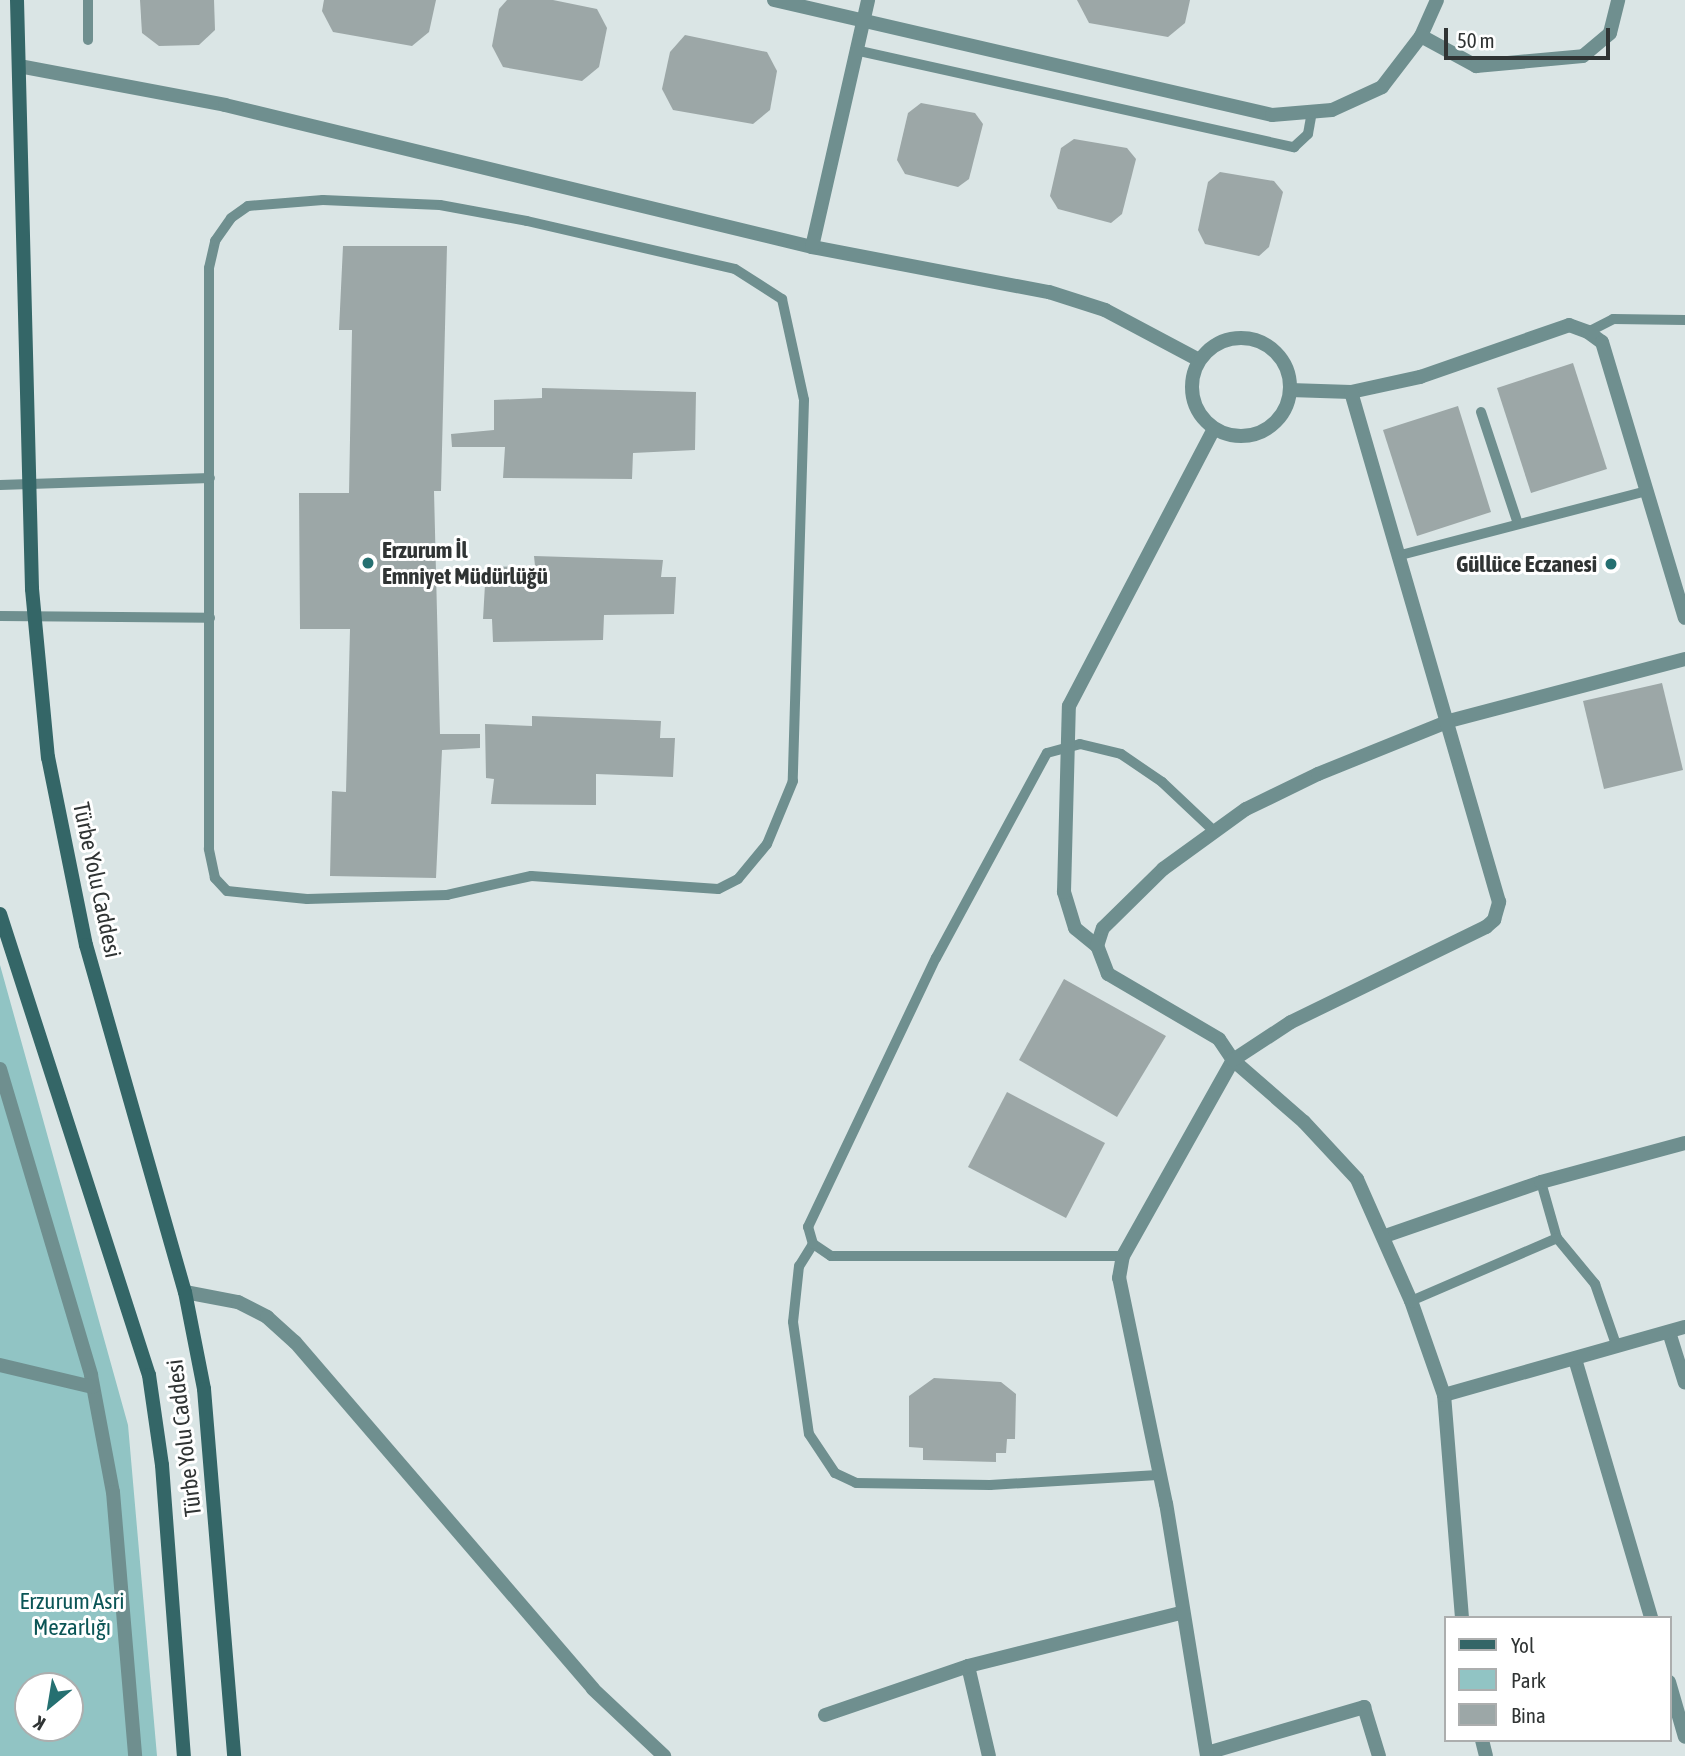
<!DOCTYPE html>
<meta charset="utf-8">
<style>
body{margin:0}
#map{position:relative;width:1685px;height:1756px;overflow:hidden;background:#dae5e5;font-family:"Asap Condensed",sans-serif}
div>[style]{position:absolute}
.green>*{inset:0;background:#91c4c4}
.building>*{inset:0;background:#9ca7a7}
.lane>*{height:10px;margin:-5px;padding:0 5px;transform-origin:5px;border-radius:5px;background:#6f8f8f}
.street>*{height:14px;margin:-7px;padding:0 7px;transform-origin:7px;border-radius:7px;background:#6f8f8f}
.street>.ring{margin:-7px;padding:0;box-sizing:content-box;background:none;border:14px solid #6f8f8f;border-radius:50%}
.secondary>*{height:14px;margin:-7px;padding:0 7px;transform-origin:7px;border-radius:7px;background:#346667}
.dots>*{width:19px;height:19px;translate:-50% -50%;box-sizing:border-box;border:4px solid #fff;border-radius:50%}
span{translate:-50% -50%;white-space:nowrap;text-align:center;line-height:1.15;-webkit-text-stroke:6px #fff;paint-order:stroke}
.poi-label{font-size:23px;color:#303434;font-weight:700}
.left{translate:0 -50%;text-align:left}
.right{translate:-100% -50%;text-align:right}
.street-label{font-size:23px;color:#303434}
.park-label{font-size:23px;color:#0b5556}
.legend{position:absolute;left:1444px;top:1616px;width:228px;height:126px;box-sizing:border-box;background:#fff;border:2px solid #acaeae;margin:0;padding:9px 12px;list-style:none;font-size:21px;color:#303434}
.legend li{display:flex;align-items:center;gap:14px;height:35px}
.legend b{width:35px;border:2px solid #acaeae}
.north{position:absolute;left:14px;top:1672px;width:70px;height:70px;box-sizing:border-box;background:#fff;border:2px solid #acaeae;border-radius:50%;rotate:210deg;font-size:19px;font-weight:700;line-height:28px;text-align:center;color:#303434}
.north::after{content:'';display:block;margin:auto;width:24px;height:32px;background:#257071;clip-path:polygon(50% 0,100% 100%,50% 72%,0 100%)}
.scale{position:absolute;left:1444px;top:28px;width:166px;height:32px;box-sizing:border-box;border:4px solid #303434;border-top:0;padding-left:9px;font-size:21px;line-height:24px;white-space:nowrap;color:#303434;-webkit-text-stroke:5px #fff;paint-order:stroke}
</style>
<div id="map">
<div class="green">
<i style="clip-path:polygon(evenodd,0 965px,128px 1425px,157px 1756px,0 1756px,0 965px,28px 1686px,70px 1686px,70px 1728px,28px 1728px,28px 1686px)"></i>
</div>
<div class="building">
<i style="clip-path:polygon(140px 0,214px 0,215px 30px,199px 45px,159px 46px,142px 33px)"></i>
<i style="clip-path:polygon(324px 0,436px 0,429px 32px,412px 46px,333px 32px,322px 11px)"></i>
<i style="clip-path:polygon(507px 0,553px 0,597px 9px,607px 28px,599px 67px,582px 81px,503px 67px,492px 46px,499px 9px)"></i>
<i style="clip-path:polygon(1077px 0,1190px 0,1185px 23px,1168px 37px,1089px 23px)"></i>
<i style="clip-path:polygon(685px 35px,767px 52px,777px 71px,770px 110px,753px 124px,673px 110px,662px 89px,670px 52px)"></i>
<i style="clip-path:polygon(921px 103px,975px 113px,983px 124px,969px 179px,958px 187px,905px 174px,897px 160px,908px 113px)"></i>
<i style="clip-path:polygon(1074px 139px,1127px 148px,1136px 159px,1122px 214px,1111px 223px,1058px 209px,1050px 196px,1061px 148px)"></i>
<i style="clip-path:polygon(1220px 172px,1274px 181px,1283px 192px,1269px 247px,1259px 256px,1205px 244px,1198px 230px,1208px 182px)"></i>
<i style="clip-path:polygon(343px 246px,447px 246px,441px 491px,434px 491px,440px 734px,480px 734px,480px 748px,442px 750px,436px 878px,330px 876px,332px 791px,346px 792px,350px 629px,300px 629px,299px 493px,349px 493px,352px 330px,339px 330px)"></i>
<i style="clip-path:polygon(1573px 363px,1607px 469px,1531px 493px,1497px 388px)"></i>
<i style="clip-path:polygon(542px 388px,696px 392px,695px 450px,633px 453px,632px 479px,503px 478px,505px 447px,452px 447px,451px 434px,494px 430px,494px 400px,542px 398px)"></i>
<i style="clip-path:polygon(1458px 406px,1491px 512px,1417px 536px,1383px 430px)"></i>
<i style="clip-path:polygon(534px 556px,663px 560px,661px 577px,676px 577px,674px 614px,604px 615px,603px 640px,493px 642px,492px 619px,483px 619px,486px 567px,535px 566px)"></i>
<i style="clip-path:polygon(1662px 683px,1683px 770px,1604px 789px,1583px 701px)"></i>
<i style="clip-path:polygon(532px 716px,661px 721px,660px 738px,675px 738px,673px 777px,596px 774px,596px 805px,491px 804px,494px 779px,486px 778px,485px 724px,532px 726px)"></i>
<i style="clip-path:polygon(1064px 979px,1166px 1036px,1117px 1117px,1019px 1060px)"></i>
<i style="clip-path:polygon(1007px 1092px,1105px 1143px,1066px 1218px,968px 1167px)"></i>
<i style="clip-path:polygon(934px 1378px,1001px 1382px,1016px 1394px,1015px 1439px,1007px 1439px,1006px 1453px,996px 1453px,996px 1462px,923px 1460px,923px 1448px,909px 1447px,909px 1396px)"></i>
</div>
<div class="lane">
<i style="left:88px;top:0;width:40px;rotate:90deg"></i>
<i style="left:855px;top:50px;width:450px;rotate:12.5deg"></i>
<i style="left:1294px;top:147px;width:19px;rotate:-43deg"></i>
<i style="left:1308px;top:134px;width:22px;rotate:-80deg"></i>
<i style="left:323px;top:200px;width:117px;rotate:2.4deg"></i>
<i style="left:440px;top:205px;width:88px;rotate:10.4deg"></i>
<i style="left:527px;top:221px;width:213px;rotate:13deg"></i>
<i style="left:735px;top:269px;width:56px;rotate:32.6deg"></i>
<i style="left:782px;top:299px;width:103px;rotate:77.7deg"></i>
<i style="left:804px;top:400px;width:381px;rotate:91.7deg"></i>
<i style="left:793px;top:781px;width:68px;rotate:112.4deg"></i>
<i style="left:767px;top:844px;width:45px;rotate:129.6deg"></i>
<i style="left:738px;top:879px;width:22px;rotate:153deg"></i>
<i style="left:718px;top:889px;width:187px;rotate:-176deg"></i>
<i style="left:531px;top:876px;width:86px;rotate:167.3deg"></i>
<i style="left:447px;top:895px;width:140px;rotate:178.4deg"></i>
<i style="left:307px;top:899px;width:80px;rotate:-174.3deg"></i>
<i style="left:227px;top:891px;width:18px;rotate:-133deg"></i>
<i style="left:215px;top:878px;width:30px;rotate:-102deg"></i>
<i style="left:209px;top:849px;width:581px;rotate:-90deg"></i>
<i style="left:209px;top:268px;width:28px;rotate:-77deg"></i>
<i style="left:215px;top:241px;width:28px;rotate:-55deg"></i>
<i style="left:231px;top:218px;width:21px;rotate:-35deg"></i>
<i style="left:248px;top:206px;width:75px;rotate:-4.6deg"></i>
<i style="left:1588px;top:332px;width:28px;rotate:-27deg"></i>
<i style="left:1613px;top:319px;width:72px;rotate:0.8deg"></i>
<i style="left:1481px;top:412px;width:118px;rotate:71.7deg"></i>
<i style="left:0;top:485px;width:210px;rotate:-1.9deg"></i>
<i style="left:1397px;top:556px;width:258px;rotate:-14.6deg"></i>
<i style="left:0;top:616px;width:210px;rotate:0.5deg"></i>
<i style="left:1541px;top:1182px;width:58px;rotate:74.1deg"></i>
<i style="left:1557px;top:1238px;width:60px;rotate:50.4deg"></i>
<i style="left:1595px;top:1284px;width:67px;rotate:70.8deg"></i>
<i style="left:813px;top:1244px;width:26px;rotate:122deg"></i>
<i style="left:799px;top:1266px;width:56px;rotate:96.1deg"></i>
<i style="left:793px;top:1322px;width:113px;rotate:81.9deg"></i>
<i style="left:809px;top:1434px;width:47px;rotate:56.3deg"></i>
<i style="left:835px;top:1473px;width:23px;rotate:25deg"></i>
<i style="left:856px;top:1483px;width:134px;rotate:0.9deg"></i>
<i style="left:990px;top:1485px;width:168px;rotate:-3.4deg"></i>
<i style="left:1123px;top:1256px;width:292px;rotate:180deg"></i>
<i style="left:831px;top:1256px;width:22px;rotate:-146deg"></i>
<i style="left:813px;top:1244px;width:18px;rotate:-106deg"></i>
<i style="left:808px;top:1227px;width:298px;rotate:-64.6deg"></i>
<i style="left:936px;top:958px;width:233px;rotate:-61.6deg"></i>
<i style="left:1047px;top:753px;width:34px;rotate:-15deg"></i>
<i style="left:1080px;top:744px;width:42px;rotate:13.7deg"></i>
<i style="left:1121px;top:754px;width:50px;rotate:34.3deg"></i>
<i style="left:1162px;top:782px;width:70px;rotate:43.3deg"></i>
<i style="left:1411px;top:1301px;width:159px;rotate:-23.3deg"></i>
</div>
<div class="street">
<i style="left:774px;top:0;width:511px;rotate:13deg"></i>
<i style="left:1272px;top:115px;width:60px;rotate:-4.8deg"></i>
<i style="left:1332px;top:110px;width:55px;rotate:-24.7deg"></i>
<i style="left:1382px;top:87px;width:64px;rotate:-52.6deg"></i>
<i style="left:1421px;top:36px;width:39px;rotate:-66deg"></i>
<i style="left:1421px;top:36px;width:63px;rotate:28.6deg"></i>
<i style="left:1476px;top:66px;width:107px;rotate:-5.3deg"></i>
<i style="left:1583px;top:56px;width:35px;rotate:-40deg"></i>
<i style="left:1610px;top:33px;width:34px;rotate:-76deg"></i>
<i style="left:19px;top:66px;width:210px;rotate:10.7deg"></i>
<i style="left:225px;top:105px;width:604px;rotate:13.6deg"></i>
<i style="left:812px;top:247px;width:241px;rotate:10.8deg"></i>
<i style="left:1049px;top:292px;width:59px;rotate:17.8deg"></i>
<i style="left:1105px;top:310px;width:106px;rotate:28deg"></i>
<i style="left:812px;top:247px;width:253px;rotate:-77.2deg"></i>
<i class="ring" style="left:1192px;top:338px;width:84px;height:84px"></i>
<i style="left:1290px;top:390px;width:61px;rotate:1.9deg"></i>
<i style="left:1351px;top:392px;width:71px;rotate:-12.3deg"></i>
<i style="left:1420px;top:377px;width:158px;rotate:-19.2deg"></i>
<i style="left:1569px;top:325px;width:20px;rotate:20deg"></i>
<i style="left:1588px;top:332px;width:17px;rotate:36deg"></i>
<i style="left:1602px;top:342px;width:288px;rotate:73.3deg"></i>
<i style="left:1097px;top:946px;width:28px;rotate:-141deg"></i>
<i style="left:1075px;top:928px;width:38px;rotate:-107deg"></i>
<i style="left:1064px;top:892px;width:186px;rotate:-88.5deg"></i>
<i style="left:1069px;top:706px;width:313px;rotate:-62.4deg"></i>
<i style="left:0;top:1069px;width:319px;rotate:73.4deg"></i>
<i style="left:91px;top:1375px;width:119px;rotate:79.4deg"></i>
<i style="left:113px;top:1492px;width:265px;rotate:85.2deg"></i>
<i style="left:1385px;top:1236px;width:165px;rotate:-19.1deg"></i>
<i style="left:1541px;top:1182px;width:149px;rotate:-15.2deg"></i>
<i style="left:185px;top:1292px;width:54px;rotate:10.7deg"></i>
<i style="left:238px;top:1302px;width:33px;rotate:27deg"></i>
<i style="left:267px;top:1317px;width:38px;rotate:42deg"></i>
<i style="left:295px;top:1342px;width:457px;rotate:49.3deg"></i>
<i style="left:593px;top:1689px;width:98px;rotate:43.3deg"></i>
<i style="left:1669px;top:1332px;width:53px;rotate:72.6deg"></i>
<i style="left:1575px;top:1359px;width:270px;rotate:73.6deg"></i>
<i style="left:0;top:1365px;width:95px;rotate:13.4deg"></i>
<i style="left:1444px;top:1395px;width:250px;rotate:-15.8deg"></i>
<i style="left:1462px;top:1618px;width:224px;rotate:-94.6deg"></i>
<i style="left:1444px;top:1395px;width:100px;rotate:-109.3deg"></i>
<i style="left:1411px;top:1301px;width:133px;rotate:-113.9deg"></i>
<i style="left:1357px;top:1179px;width:78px;rotate:-132.9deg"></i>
<i style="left:1304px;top:1122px;width:94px;rotate:-138.9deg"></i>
<i style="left:1233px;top:1060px;width:25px;rotate:-124deg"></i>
<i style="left:1219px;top:1039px;width:129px;rotate:-149.6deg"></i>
<i style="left:1108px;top:974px;width:30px;rotate:-111deg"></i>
<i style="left:1097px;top:946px;width:19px;rotate:-72deg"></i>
<i style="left:1103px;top:928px;width:84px;rotate:-44.5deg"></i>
<i style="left:1163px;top:869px;width:102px;rotate:-35.9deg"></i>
<i style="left:1246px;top:809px;width:80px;rotate:-25.9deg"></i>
<i style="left:1318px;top:774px;width:141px;rotate:-22deg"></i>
<i style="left:1449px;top:721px;width:244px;rotate:-14.7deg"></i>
<i style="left:968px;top:1666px;width:92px;rotate:76.9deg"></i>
<i style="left:1669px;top:1682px;width:57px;rotate:73.8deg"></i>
<i style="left:825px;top:1715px;width:151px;rotate:-18.9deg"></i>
<i style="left:968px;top:1666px;width:219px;rotate:-14deg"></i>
<i style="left:1482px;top:1740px;width:16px;rotate:76deg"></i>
<i style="left:1207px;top:1753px;width:164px;rotate:-16.3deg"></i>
<i style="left:1364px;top:1707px;width:51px;rotate:73deg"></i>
<i style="left:1207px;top:1756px;width:255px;rotate:-99.2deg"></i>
<i style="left:1166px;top:1504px;width:231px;rotate:-101.7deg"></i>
<i style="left:1119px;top:1278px;width:22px;rotate:-80deg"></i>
<i style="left:1123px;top:1256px;width:225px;rotate:-60.7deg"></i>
<i style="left:1233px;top:1060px;width:69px;rotate:-33.2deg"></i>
<i style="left:1291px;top:1022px;width:217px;rotate:-26deg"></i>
<i style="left:1486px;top:927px;width:11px;rotate:-41deg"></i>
<i style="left:1494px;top:920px;width:19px;rotate:-74deg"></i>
<i style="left:1499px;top:902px;width:531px;rotate:-106.18deg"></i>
</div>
<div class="secondary">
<i style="left:17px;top:0;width:589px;rotate:88.54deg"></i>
<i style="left:32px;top:589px;width:169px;rotate:84.6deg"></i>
<i style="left:48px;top:757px;width:192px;rotate:78.6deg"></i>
<i style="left:86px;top:945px;width:361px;rotate:74.1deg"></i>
<i style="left:185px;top:1292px;width:99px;rotate:78.9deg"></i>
<i style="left:204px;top:1389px;width:368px;rotate:85.3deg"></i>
<i style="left:0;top:914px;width:484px;rotate:72.1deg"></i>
<i style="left:149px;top:1375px;width:91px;rotate:81.8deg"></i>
<i style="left:162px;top:1465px;width:292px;rotate:85.7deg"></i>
</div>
<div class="dots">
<i style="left:368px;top:563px;background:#257071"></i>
<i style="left:1611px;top:564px;background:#257071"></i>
</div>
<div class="poi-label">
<span class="left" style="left:382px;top:563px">Erzurum İl<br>Emniyet Müdürlüğü</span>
<span class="right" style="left:1597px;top:564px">Güllüce Eczanesi</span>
</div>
<div class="street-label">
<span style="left:97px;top:880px;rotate:78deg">Türbe Yolu Caddesi</span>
<span style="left:184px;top:1438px;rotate:-97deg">Türbe Yolu Caddesi</span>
</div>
<div class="park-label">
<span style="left:72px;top:1614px">Erzurum Asri<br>Mezarlığı</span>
</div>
<ul class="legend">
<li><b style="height:9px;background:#346667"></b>Yol</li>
<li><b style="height:19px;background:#91c4c4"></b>Park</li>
<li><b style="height:19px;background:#9ca7a7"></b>Bina</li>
</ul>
<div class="north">K</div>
<div class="scale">50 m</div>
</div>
